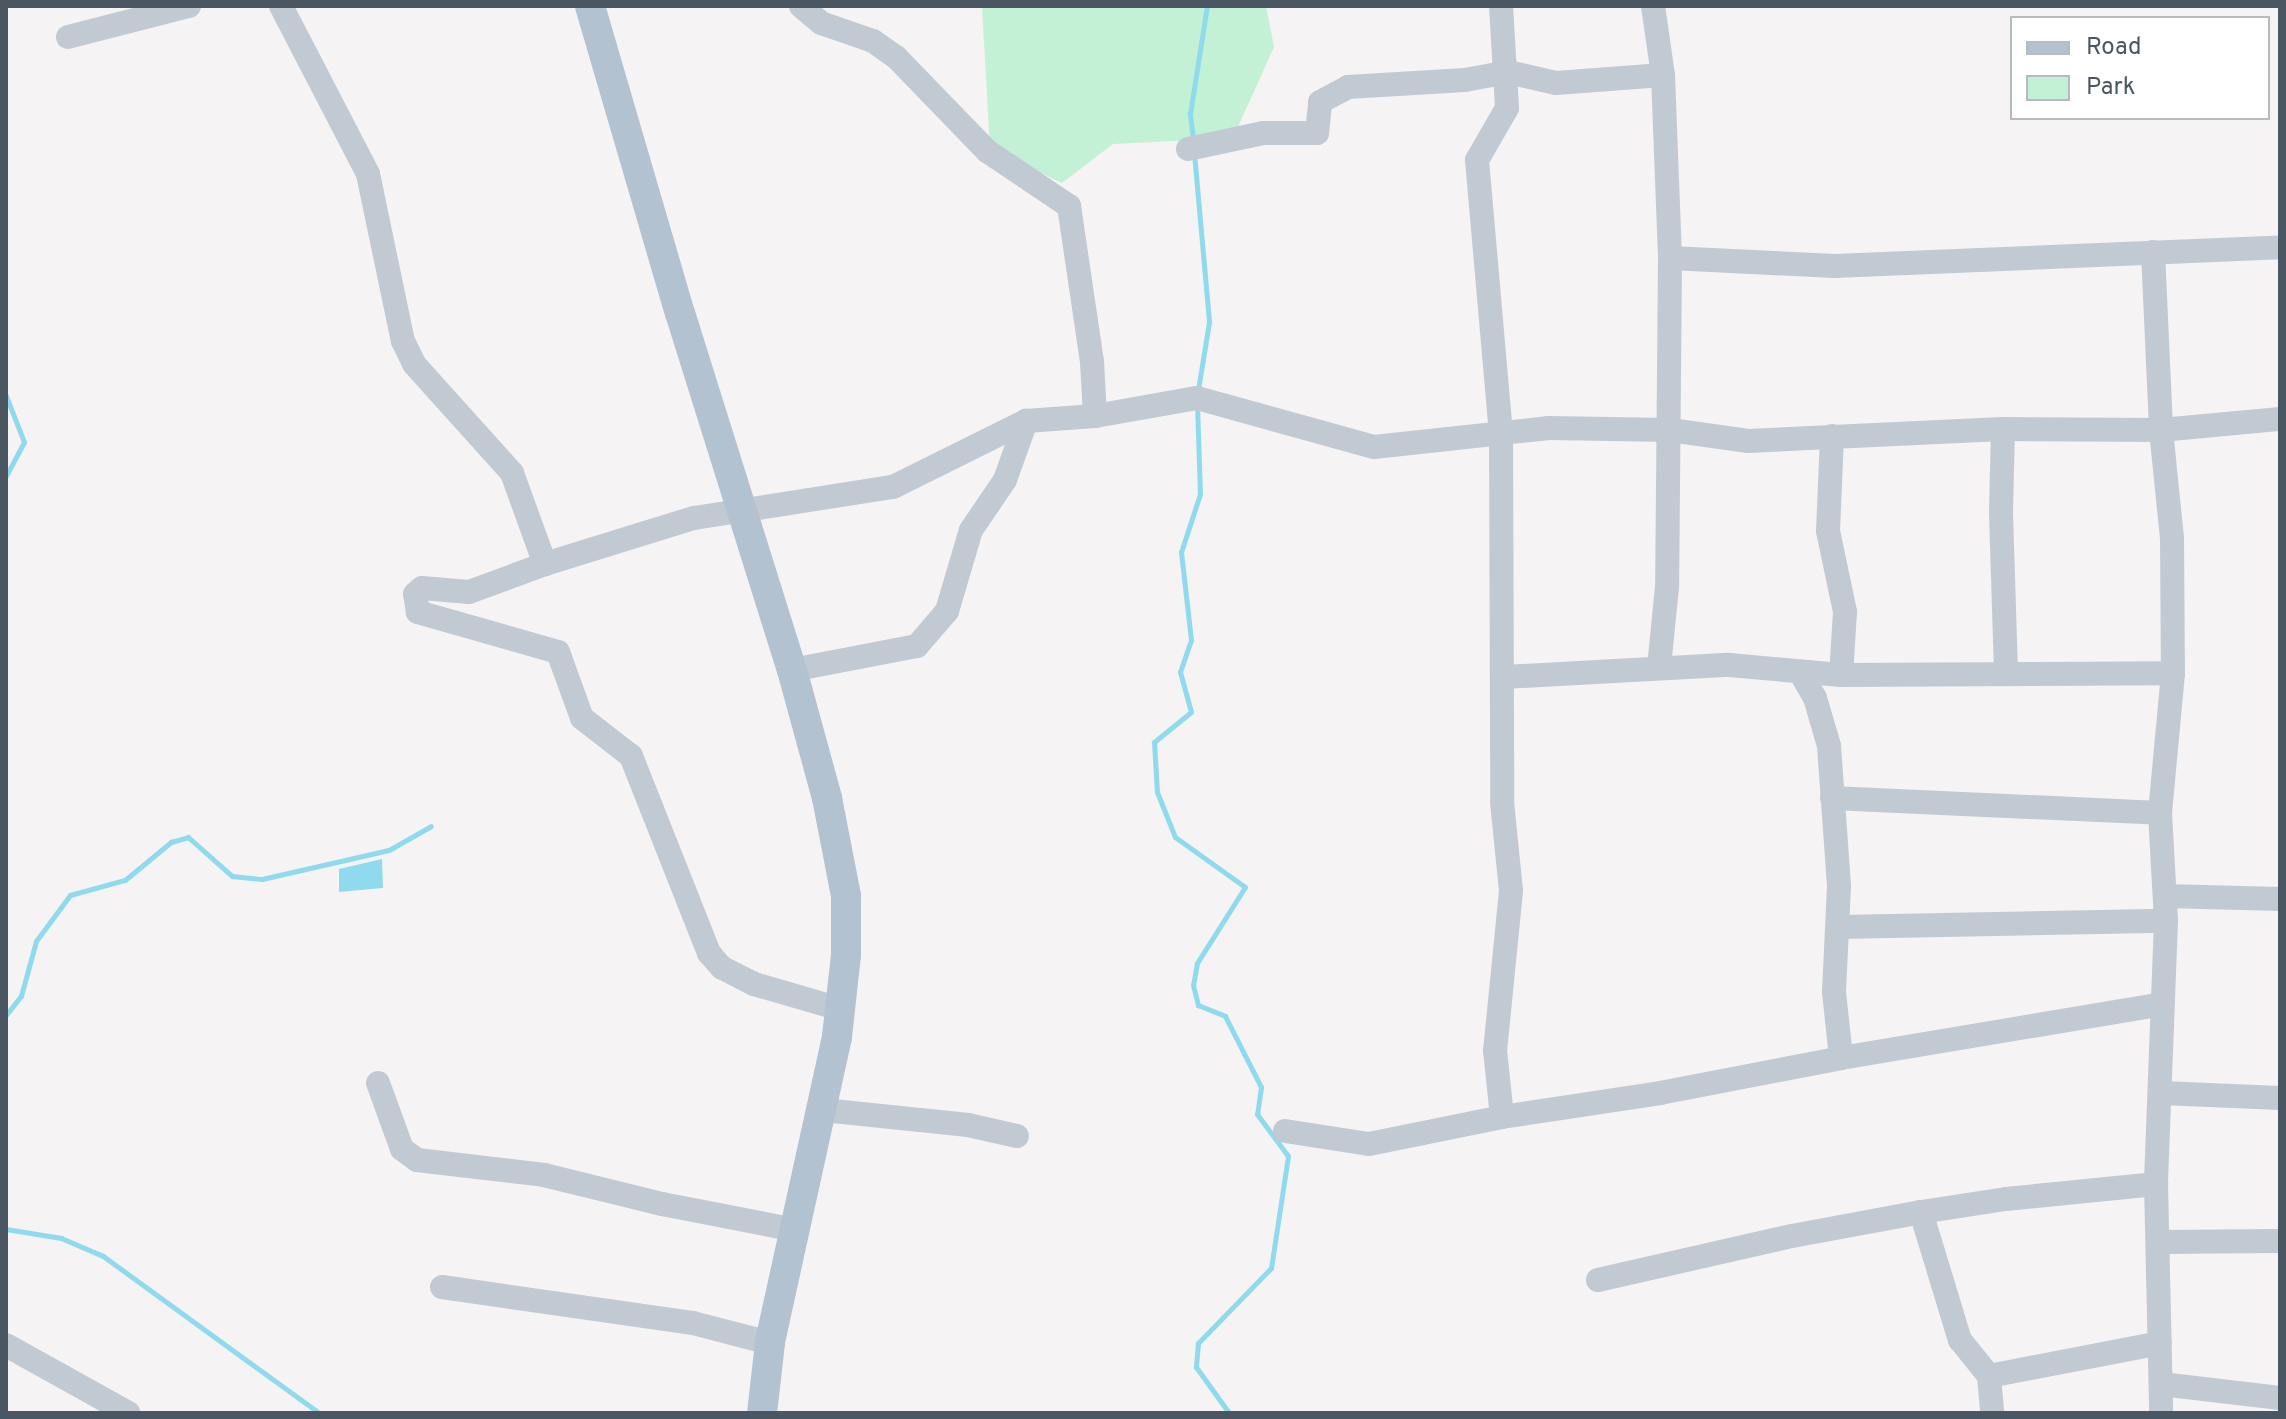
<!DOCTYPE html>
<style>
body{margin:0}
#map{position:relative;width:2286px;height:1419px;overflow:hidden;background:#f5f3f3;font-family:Overpass,sans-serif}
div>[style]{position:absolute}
.green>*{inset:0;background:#c3f1d5}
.water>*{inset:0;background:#90daee}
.stream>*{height:5px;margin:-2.5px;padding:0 2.5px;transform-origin:2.5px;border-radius:2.5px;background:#90daee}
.minor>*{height:24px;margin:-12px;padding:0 12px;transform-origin:12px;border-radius:12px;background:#c1cad2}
.major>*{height:30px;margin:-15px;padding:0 15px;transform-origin:15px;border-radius:15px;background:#b3c2d1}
span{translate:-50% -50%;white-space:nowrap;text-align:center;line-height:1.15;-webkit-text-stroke:8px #fff;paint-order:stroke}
.frame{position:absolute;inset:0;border:8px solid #4a5661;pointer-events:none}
.legend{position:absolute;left:2010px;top:16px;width:260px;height:104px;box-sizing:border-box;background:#fff;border:2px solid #b7bbc0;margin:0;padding:10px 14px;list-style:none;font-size:24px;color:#4a5661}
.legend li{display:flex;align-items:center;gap:16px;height:40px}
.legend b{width:40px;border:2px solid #b7bbc0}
</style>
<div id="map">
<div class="green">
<i style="clip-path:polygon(982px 6px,1266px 6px,1274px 47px,1233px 138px,1113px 144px,1062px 183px,990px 149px)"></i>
</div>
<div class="water">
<i style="clip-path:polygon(382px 859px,383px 888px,339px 892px,339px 869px)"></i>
</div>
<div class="stream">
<i style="left:1193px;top:139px;width:25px;rotate:-97deg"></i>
<i style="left:1190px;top:114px;width:109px;rotate:-81.1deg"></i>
<i style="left:1194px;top:153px;width:170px;rotate:84.9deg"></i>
<i style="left:1209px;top:322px;width:69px;rotate:99.2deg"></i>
<i style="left:6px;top:396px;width:49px;rotate:68.6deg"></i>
<i style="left:24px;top:442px;width:38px;rotate:118deg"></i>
<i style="left:1197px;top:404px;width:90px;rotate:88.1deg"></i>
<i style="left:1200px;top:494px;width:61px;rotate:108.1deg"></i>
<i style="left:1181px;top:552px;width:89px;rotate:83.5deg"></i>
<i style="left:1191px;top:640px;width:34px;rotate:109deg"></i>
<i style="left:1180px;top:672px;width:41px;rotate:74.6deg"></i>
<i style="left:1191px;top:712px;width:48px;rotate:141deg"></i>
<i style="left:1154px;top:742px;width:50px;rotate:86.6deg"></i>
<i style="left:1157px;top:792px;width:48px;rotate:68.2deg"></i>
<i style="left:1175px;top:837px;width:86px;rotate:35.5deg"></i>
<i style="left:1245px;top:887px;width:90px;rotate:122.3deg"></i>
<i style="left:1197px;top:963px;width:22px;rotate:100deg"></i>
<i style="left:1193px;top:985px;width:21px;rotate:76deg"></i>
<i style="left:1198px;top:1005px;width:29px;rotate:22deg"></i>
<i style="left:1225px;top:1016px;width:80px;rotate:63.1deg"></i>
<i style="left:1261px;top:1087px;width:27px;rotate:98deg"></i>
<i style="left:1257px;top:1114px;width:52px;rotate:53.6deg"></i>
<i style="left:1288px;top:1156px;width:113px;rotate:98.6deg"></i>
<i style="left:1271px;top:1268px;width:105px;rotate:134.2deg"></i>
<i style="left:1198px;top:1343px;width:24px;rotate:95deg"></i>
<i style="left:1196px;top:1367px;width:57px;rotate:54.3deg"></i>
<i style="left:6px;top:1015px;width:24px;rotate:-52deg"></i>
<i style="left:21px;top:996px;width:57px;rotate:-74.7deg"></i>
<i style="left:36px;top:941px;width:57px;rotate:-53.5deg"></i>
<i style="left:70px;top:895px;width:57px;rotate:-15.3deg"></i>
<i style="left:125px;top:880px;width:60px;rotate:-39.6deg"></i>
<i style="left:171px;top:842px;width:18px;rotate:-16deg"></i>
<i style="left:188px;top:837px;width:59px;rotate:41.6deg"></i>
<i style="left:232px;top:876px;width:30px;rotate:6deg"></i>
<i style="left:262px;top:879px;width:130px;rotate:-12.9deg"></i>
<i style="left:389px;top:850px;width:48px;rotate:-29.7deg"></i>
<i style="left:6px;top:1229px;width:56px;rotate:9.3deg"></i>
<i style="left:61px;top:1238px;width:46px;rotate:23.2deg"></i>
<i style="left:103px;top:1256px;width:266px;rotate:36deg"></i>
</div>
<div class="minor">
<i style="left:281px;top:6px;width:189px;rotate:62.6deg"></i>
<i style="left:368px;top:174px;width:171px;rotate:78.2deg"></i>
<i style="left:403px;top:341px;width:25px;rotate:64deg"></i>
<i style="left:414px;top:364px;width:147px;rotate:48deg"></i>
<i style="left:512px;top:473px;width:97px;rotate:70.1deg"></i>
<i style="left:801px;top:6px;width:26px;rotate:40deg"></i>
<i style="left:821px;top:23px;width:55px;rotate:19.1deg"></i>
<i style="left:873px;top:41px;width:28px;rotate:35deg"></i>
<i style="left:896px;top:57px;width:131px;rotate:45.9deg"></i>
<i style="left:987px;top:151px;width:99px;rotate:33.9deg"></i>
<i style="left:1069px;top:206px;width:158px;rotate:81.6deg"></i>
<i style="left:1092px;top:362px;width:54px;rotate:86.8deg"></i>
<i style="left:1501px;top:6px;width:102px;rotate:86.6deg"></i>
<i style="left:1507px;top:108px;width:60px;rotate:120deg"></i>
<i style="left:1477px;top:160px;width:273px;rotate:85deg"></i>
<i style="left:1501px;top:432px;width:370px;rotate:89.8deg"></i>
<i style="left:1502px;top:802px;width:89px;rotate:84.2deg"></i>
<i style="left:1511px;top:891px;width:160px;rotate:95.7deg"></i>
<i style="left:1495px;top:1050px;width:67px;rotate:84deg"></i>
<i style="left:1653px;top:6px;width:70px;rotate:81.8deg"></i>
<i style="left:1663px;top:75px;width:183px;rotate:87.8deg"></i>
<i style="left:1670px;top:258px;width:329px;rotate:90.5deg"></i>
<i style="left:1667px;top:587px;width:80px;rotate:95.7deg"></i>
<i style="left:68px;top:37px;width:125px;rotate:-14.4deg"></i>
<i style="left:1188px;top:149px;width:77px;rotate:-12deg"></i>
<i style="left:1263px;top:133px;width:54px"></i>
<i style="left:1317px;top:133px;width:31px;rotate:-84deg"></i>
<i style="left:1320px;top:102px;width:32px;rotate:-28deg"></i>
<i style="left:1348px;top:87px;width:117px;rotate:-3.4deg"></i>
<i style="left:1465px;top:80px;width:44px;rotate:-10.5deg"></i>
<i style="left:1508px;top:72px;width:49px;rotate:12.9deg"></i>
<i style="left:1556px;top:83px;width:107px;rotate:-4.3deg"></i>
<i style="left:2153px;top:252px;width:178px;rotate:87.4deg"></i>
<i style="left:2161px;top:430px;width:109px;rotate:84.2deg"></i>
<i style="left:2172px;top:538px;width:135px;rotate:89.6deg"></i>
<i style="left:2173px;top:673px;width:141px;rotate:95.3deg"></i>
<i style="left:2160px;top:813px;width:108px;rotate:86.8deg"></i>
<i style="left:2166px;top:921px;width:263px;rotate:92.2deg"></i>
<i style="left:2156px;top:1184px;width:229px;rotate:88.7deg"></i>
<i style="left:1670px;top:258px;width:165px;rotate:2.8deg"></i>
<i style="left:1835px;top:266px;width:445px;rotate:-2.4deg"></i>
<i style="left:2003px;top:429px;width:84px;rotate:91.4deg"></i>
<i style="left:2001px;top:513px;width:161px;rotate:88.2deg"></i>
<i style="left:1832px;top:436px;width:95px;rotate:92.4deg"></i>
<i style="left:1828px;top:531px;width:83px;rotate:78.1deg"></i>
<i style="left:1845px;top:612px;width:63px;rotate:93.6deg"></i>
<i style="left:792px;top:670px;width:127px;rotate:-10.9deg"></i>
<i style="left:917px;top:646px;width:46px;rotate:-49.4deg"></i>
<i style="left:947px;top:611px;width:84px;rotate:-73.5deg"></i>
<i style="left:971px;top:530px;width:60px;rotate:-55.8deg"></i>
<i style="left:1005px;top:480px;width:63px;rotate:-70.4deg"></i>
<i style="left:1800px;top:672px;width:30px;rotate:60deg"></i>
<i style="left:1815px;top:698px;width:50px;rotate:73.7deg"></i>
<i style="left:1829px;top:746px;width:140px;rotate:85.9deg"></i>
<i style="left:1839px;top:886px;width:106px;rotate:92.7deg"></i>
<i style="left:1834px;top:992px;width:66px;rotate:83.9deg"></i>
<i style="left:1504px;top:677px;width:225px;rotate:-3.1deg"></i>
<i style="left:1729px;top:665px;width:112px;rotate:5.1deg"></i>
<i style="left:1841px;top:675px;width:332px;rotate:-0.3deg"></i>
<i style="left:1832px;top:798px;width:328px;rotate:2.6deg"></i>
<i style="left:2165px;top:896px;width:115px;rotate:1.5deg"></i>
<i style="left:1839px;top:927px;width:327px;rotate:-1.1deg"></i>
<i style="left:840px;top:1009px;width:90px;rotate:-163.8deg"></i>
<i style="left:754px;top:984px;width:36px;rotate:-153deg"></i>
<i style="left:722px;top:968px;width:20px;rotate:-131deg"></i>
<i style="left:709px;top:953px;width:212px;rotate:-111.6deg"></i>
<i style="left:631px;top:756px;width:62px;rotate:-142.2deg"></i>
<i style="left:582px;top:718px;width:70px;rotate:-110deg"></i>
<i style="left:558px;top:652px;width:146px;rotate:-164.1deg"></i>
<i style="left:418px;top:612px;width:18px;rotate:-99deg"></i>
<i style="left:415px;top:594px;width:9px;rotate:-41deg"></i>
<i style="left:422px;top:588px;width:47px;rotate:4.9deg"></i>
<i style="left:469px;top:592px;width:81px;rotate:-20.2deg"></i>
<i style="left:545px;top:564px;width:156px;rotate:-17.2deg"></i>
<i style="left:694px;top:518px;width:201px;rotate:-8.9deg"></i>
<i style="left:893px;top:487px;width:148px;rotate:-26.4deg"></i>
<i style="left:1026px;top:421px;width:69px;rotate:-4.1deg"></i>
<i style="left:1095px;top:416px;width:104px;rotate:-10deg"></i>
<i style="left:1197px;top:398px;width:184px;rotate:15.5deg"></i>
<i style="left:1374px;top:447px;width:176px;rotate:-6.2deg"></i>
<i style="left:1549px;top:428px;width:121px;rotate:0.9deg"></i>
<i style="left:1670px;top:430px;width:79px;rotate:8deg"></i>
<i style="left:1748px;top:441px;width:255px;rotate:-2.7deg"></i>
<i style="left:2003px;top:429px;width:158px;rotate:0.4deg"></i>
<i style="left:2161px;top:430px;width:120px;rotate:-5.3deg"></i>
<i style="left:378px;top:1083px;width:70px;rotate:70deg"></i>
<i style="left:402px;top:1149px;width:19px;rotate:36deg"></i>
<i style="left:417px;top:1160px;width:128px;rotate:6.7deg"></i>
<i style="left:544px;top:1175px;width:122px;rotate:13.8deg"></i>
<i style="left:662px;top:1204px;width:136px;rotate:11deg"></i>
<i style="left:2162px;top:1093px;width:118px;rotate:2.4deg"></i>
<i style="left:823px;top:1110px;width:146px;rotate:5.9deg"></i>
<i style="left:968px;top:1125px;width:50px;rotate:12.7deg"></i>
<i style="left:1285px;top:1131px;width:85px;rotate:8.8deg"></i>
<i style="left:1369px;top:1144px;width:136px;rotate:-11.5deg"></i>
<i style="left:1502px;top:1117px;width:160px;rotate:-8.6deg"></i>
<i style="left:1660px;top:1093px;width:184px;rotate:-10.9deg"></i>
<i style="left:1841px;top:1058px;width:326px;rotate:-9.5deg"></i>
<i style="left:1921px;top:1212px;width:134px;rotate:73.1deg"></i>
<i style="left:1960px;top:1340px;width:46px;rotate:51.1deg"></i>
<i style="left:1989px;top:1376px;width:37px;rotate:85deg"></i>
<i style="left:2159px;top:1242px;width:121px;rotate:-0.5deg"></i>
<i style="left:1598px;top:1280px;width:199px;rotate:-12.8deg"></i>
<i style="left:1792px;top:1236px;width:131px;rotate:-10.5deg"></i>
<i style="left:1921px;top:1212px;width:86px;rotate:-8.7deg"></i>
<i style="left:2006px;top:1199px;width:151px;rotate:-5.7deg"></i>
<i style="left:442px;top:1287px;width:254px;rotate:8.2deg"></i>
<i style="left:693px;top:1323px;width:80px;rotate:14.6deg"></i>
<i style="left:6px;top:1345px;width:140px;rotate:29.1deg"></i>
<i style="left:1989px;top:1376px;width:174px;rotate:-10.9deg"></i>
<i style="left:2161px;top:1384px;width:120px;rotate:6.7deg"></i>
</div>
<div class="major">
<i style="left:590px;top:6px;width:320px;rotate:73.7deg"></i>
<i style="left:680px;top:313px;width:374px;rotate:72.6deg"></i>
<i style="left:792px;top:670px;width:133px;rotate:74.7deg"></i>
<i style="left:827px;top:798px;width:100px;rotate:79deg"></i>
<i style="left:846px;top:896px;width:59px;rotate:90deg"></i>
<i style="left:846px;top:955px;width:82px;rotate:96.3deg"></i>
<i style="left:837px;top:1037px;width:313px;rotate:102.4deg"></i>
<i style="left:770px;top:1343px;width:70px;rotate:96.5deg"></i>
</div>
<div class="frame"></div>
<ul class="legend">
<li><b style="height:10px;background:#b3c2d1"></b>Road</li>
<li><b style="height:22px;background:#c3f1d5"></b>Park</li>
</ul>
</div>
